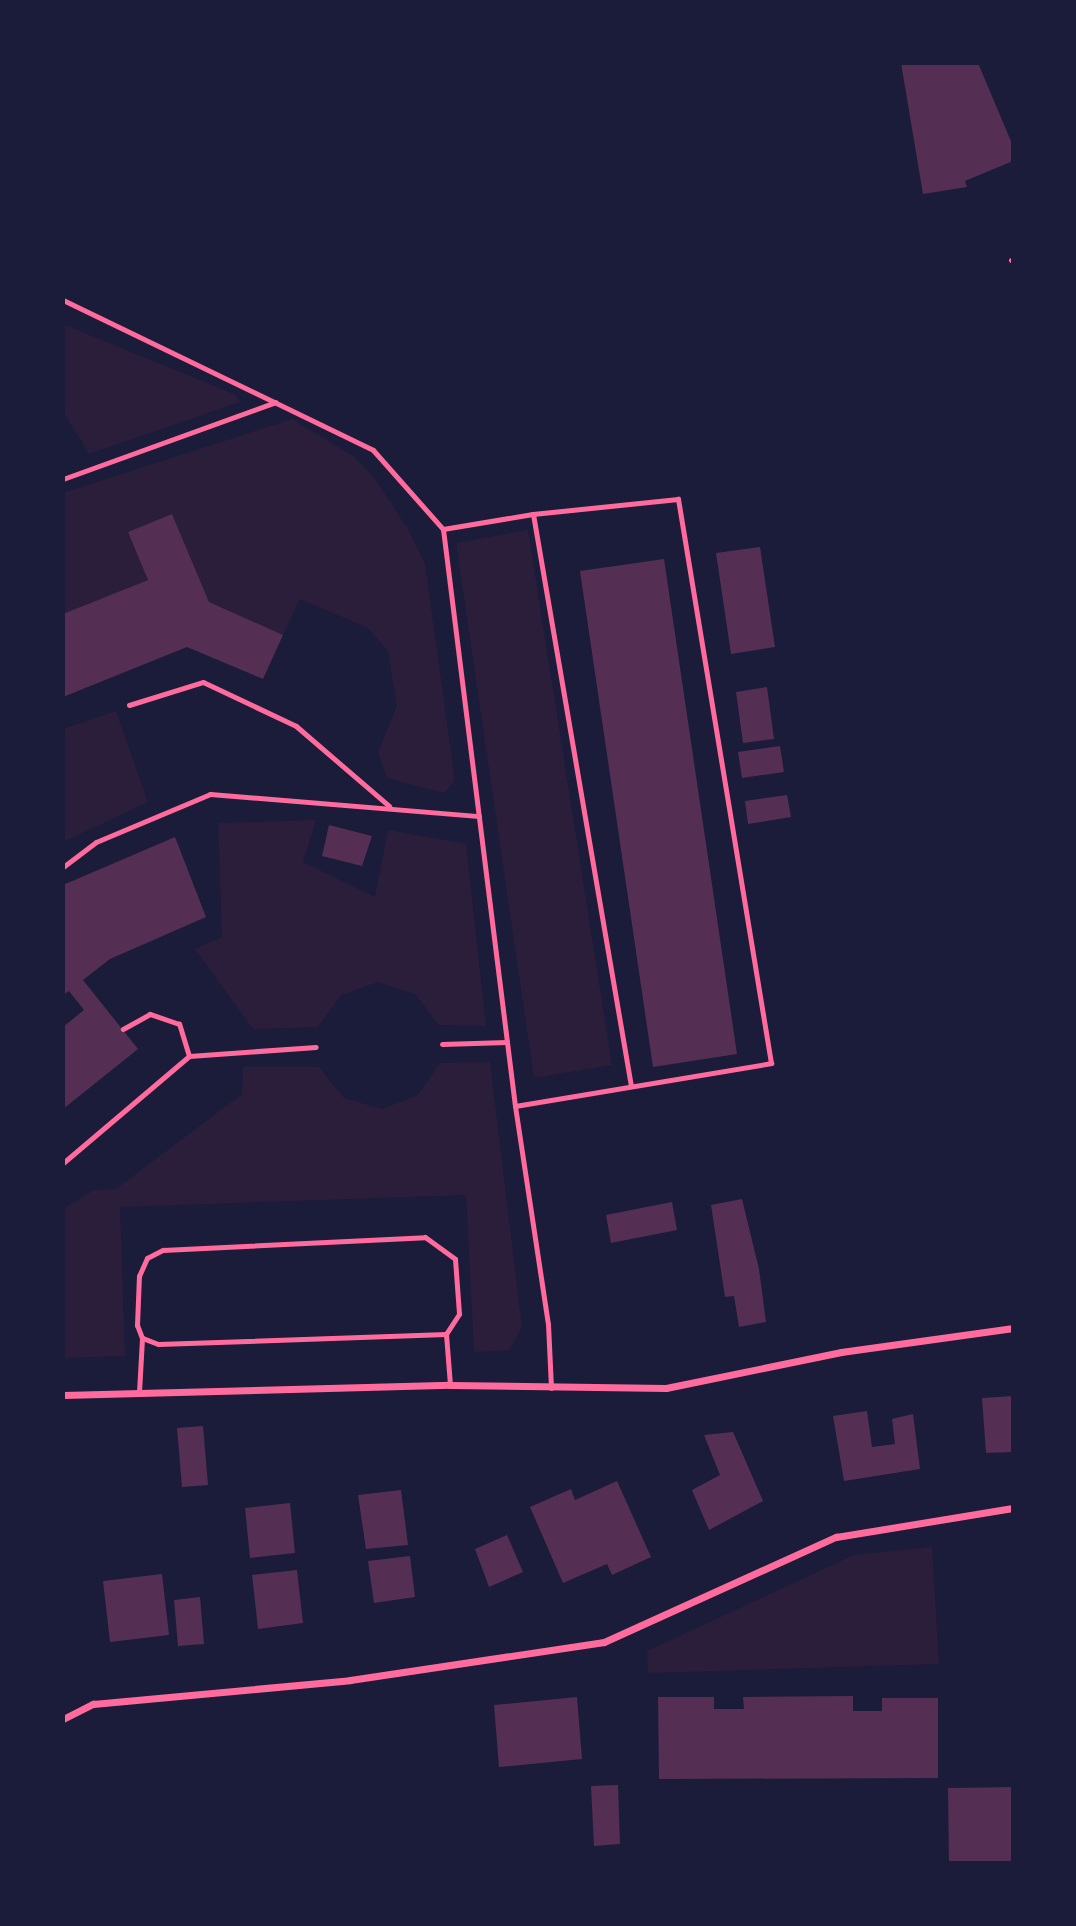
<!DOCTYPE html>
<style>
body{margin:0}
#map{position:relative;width:1076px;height:1926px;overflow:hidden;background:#1b1b3a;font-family:"Titillium Web",sans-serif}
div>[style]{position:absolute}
.green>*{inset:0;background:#2a1e3b}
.building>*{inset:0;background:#542f53}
.service>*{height:5px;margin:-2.5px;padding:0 2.5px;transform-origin:2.5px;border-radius:2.5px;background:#ff6b9d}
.minor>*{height:7px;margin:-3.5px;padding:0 3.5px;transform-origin:3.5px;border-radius:3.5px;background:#ff6b9d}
span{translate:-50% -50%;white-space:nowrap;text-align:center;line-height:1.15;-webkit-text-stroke:7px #1b1b3a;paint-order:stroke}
.frame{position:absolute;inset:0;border:65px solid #1b1b3a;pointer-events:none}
</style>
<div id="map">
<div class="green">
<i style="clip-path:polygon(63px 324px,236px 395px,240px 402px,89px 454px,63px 411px)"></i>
<i style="clip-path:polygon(292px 419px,353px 456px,373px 476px,408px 529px,425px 563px,455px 781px,444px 793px,387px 778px,378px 752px,397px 706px,388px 651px,368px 628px,300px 599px,283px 635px,209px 602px,172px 514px,128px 532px,148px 580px,63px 614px,63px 493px)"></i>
<i style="clip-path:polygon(528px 530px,612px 1065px,534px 1078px,456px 543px)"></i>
<i style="clip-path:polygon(116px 711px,148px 802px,63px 842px,63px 729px)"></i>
<i style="clip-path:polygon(316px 820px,303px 862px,375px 897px,388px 830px,466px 844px,486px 1026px,439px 1025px,415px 994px,378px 982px,341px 995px,318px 1027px,253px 1029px,195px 949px,222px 937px,218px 823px)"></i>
<i style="clip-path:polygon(490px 1062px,522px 1327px,509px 1350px,474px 1352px,466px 1195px,120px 1207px,125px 1356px,63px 1358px,63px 1209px,94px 1190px,116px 1189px,242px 1094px,243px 1067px,319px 1067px,344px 1098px,382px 1109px,418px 1095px,440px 1063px)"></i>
<i style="clip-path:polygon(932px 1547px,939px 1664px,648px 1673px,647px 1651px,854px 1555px)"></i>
</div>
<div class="building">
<i style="clip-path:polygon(901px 63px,978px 63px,1013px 146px,1013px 161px,965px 181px,967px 187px,923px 194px)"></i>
<i style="clip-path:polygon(172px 514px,209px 602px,283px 635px,263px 679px,187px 647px,63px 697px,63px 614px,148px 580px,128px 532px)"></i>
<i style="clip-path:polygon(760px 547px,775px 647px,731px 654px,716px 553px)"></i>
<i style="clip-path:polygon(664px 559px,737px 1054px,653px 1067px,580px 571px)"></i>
<i style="clip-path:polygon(767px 687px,774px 739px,743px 743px,736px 692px)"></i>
<i style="clip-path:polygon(780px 746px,784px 772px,742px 778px,738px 752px)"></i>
<i style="clip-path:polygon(787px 795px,791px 817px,748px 824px,745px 801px)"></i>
<i style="clip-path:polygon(329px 825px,372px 836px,362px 866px,322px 856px)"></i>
<i style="clip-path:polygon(175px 837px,206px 917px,110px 959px,83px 980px,138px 1049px,63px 1109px,63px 1027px,84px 1010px,69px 991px,63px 995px,63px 885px)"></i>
<i style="clip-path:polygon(742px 1199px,759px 1269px,766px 1322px,739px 1327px,734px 1296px,725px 1297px,711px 1205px)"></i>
<i style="clip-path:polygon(672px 1202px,677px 1230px,611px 1243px,606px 1215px)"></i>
<i style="clip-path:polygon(1013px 1396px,1013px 1452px,986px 1453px,982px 1398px)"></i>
<i style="clip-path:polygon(867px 1411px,872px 1447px,895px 1444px,892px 1419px,913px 1414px,920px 1469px,844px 1481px,833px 1416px)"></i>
<i style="clip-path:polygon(203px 1426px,208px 1485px,182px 1487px,177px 1428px)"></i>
<i style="clip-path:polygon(733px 1432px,763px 1501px,709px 1530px,692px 1490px,720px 1475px,704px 1435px)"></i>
<i style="clip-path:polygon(617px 1481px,651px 1557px,612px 1575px,607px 1564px,563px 1583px,530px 1507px,571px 1489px,575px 1500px)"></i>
<i style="clip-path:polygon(401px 1490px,408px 1545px,366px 1549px,358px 1495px)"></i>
<i style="clip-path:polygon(290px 1503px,295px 1553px,250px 1558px,245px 1508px)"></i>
<i style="clip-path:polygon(507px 1535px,523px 1572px,489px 1587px,475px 1549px)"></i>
<i style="clip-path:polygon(410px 1556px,415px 1597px,374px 1603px,368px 1561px)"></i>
<i style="clip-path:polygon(297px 1570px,303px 1623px,258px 1629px,252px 1575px)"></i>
<i style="clip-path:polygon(162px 1574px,169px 1635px,110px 1642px,103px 1581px)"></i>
<i style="clip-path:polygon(200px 1597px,204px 1644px,178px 1646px,174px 1600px)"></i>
<i style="clip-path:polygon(853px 1696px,853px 1711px,882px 1711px,882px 1698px,938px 1698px,938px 1778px,659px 1779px,658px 1697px,714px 1697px,714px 1709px,744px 1709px,743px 1697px)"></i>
<i style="clip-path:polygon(577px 1697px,582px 1759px,499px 1767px,494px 1705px)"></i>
<i style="clip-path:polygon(618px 1785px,620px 1844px,594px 1846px,591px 1786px)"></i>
<i style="clip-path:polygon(1013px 1787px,1013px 1863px,949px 1863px,948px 1788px)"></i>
</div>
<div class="service">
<i style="left:1011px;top:260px;width:2px;rotate:-27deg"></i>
<i style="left:63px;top:300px;width:344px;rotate:25.8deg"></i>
<i style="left:373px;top:450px;width:106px;rotate:48.5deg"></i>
<i style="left:443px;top:529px;width:581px;rotate:82.89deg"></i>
<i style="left:515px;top:1106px;width:220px;rotate:81.4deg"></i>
<i style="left:548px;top:1324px;width:64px;rotate:87.3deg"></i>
<i style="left:63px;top:479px;width:226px;rotate:-19.9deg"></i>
<i style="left:443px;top:529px;width:91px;rotate:-9.5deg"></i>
<i style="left:533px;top:514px;width:580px;rotate:80.28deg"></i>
<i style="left:129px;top:705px;width:77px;rotate:-17.3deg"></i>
<i style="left:203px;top:682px;width:103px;rotate:25.3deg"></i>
<i style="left:296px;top:726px;width:123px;rotate:40.7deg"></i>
<i style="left:63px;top:867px;width:41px;rotate:-37.1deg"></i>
<i style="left:96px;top:842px;width:124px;rotate:-22.8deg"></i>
<i style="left:210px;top:794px;width:270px;rotate:4.7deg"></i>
<i style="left:442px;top:1044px;width:65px;rotate:-1.8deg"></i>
<i style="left:189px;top:1056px;width:127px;rotate:-4.1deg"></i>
<i style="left:515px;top:1106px;width:260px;rotate:-9.5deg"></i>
<i style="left:771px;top:1063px;width:572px;rotate:-99.36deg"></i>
<i style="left:678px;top:499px;width:146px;rotate:174.1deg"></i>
<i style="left:63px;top:1163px;width:165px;rotate:-40.3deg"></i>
<i style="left:189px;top:1056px;width:34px;rotate:-107deg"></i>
<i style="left:179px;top:1024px;width:31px;rotate:-161deg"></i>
<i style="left:150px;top:1014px;width:31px;rotate:151deg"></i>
<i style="left:446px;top:1334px;width:288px;rotate:178deg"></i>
<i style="left:158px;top:1344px;width:17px;rotate:-159deg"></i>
<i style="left:142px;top:1338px;width:14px;rotate:-111deg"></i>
<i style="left:137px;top:1325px;width:49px;rotate:-87.7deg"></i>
<i style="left:139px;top:1276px;width:20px;rotate:-66deg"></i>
<i style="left:147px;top:1258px;width:18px;rotate:-27deg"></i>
<i style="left:163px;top:1250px;width:262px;rotate:-2.8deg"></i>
<i style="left:425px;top:1237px;width:37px;rotate:36deg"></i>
<i style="left:455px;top:1259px;width:55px;rotate:85.8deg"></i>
<i style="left:459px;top:1314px;width:24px;rotate:123deg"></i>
<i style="left:446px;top:1334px;width:51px;rotate:85.5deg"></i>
<i style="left:139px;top:1392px;width:54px;rotate:-86.8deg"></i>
</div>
<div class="minor">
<i style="left:63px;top:1395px;width:387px;rotate:-1.5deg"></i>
<i style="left:450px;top:1385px;width:216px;rotate:0.8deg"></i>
<i style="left:666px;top:1388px;width:179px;rotate:-11.6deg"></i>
<i style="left:841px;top:1352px;width:174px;rotate:-7.9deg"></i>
<i style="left:63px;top:1719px;width:34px;rotate:-27deg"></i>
<i style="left:93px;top:1704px;width:258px;rotate:-5.3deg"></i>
<i style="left:350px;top:1680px;width:257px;rotate:-8.5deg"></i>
<i style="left:604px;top:1642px;width:255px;rotate:-24.4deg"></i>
<i style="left:836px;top:1537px;width:179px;rotate:-9.3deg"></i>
</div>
<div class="frame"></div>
</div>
